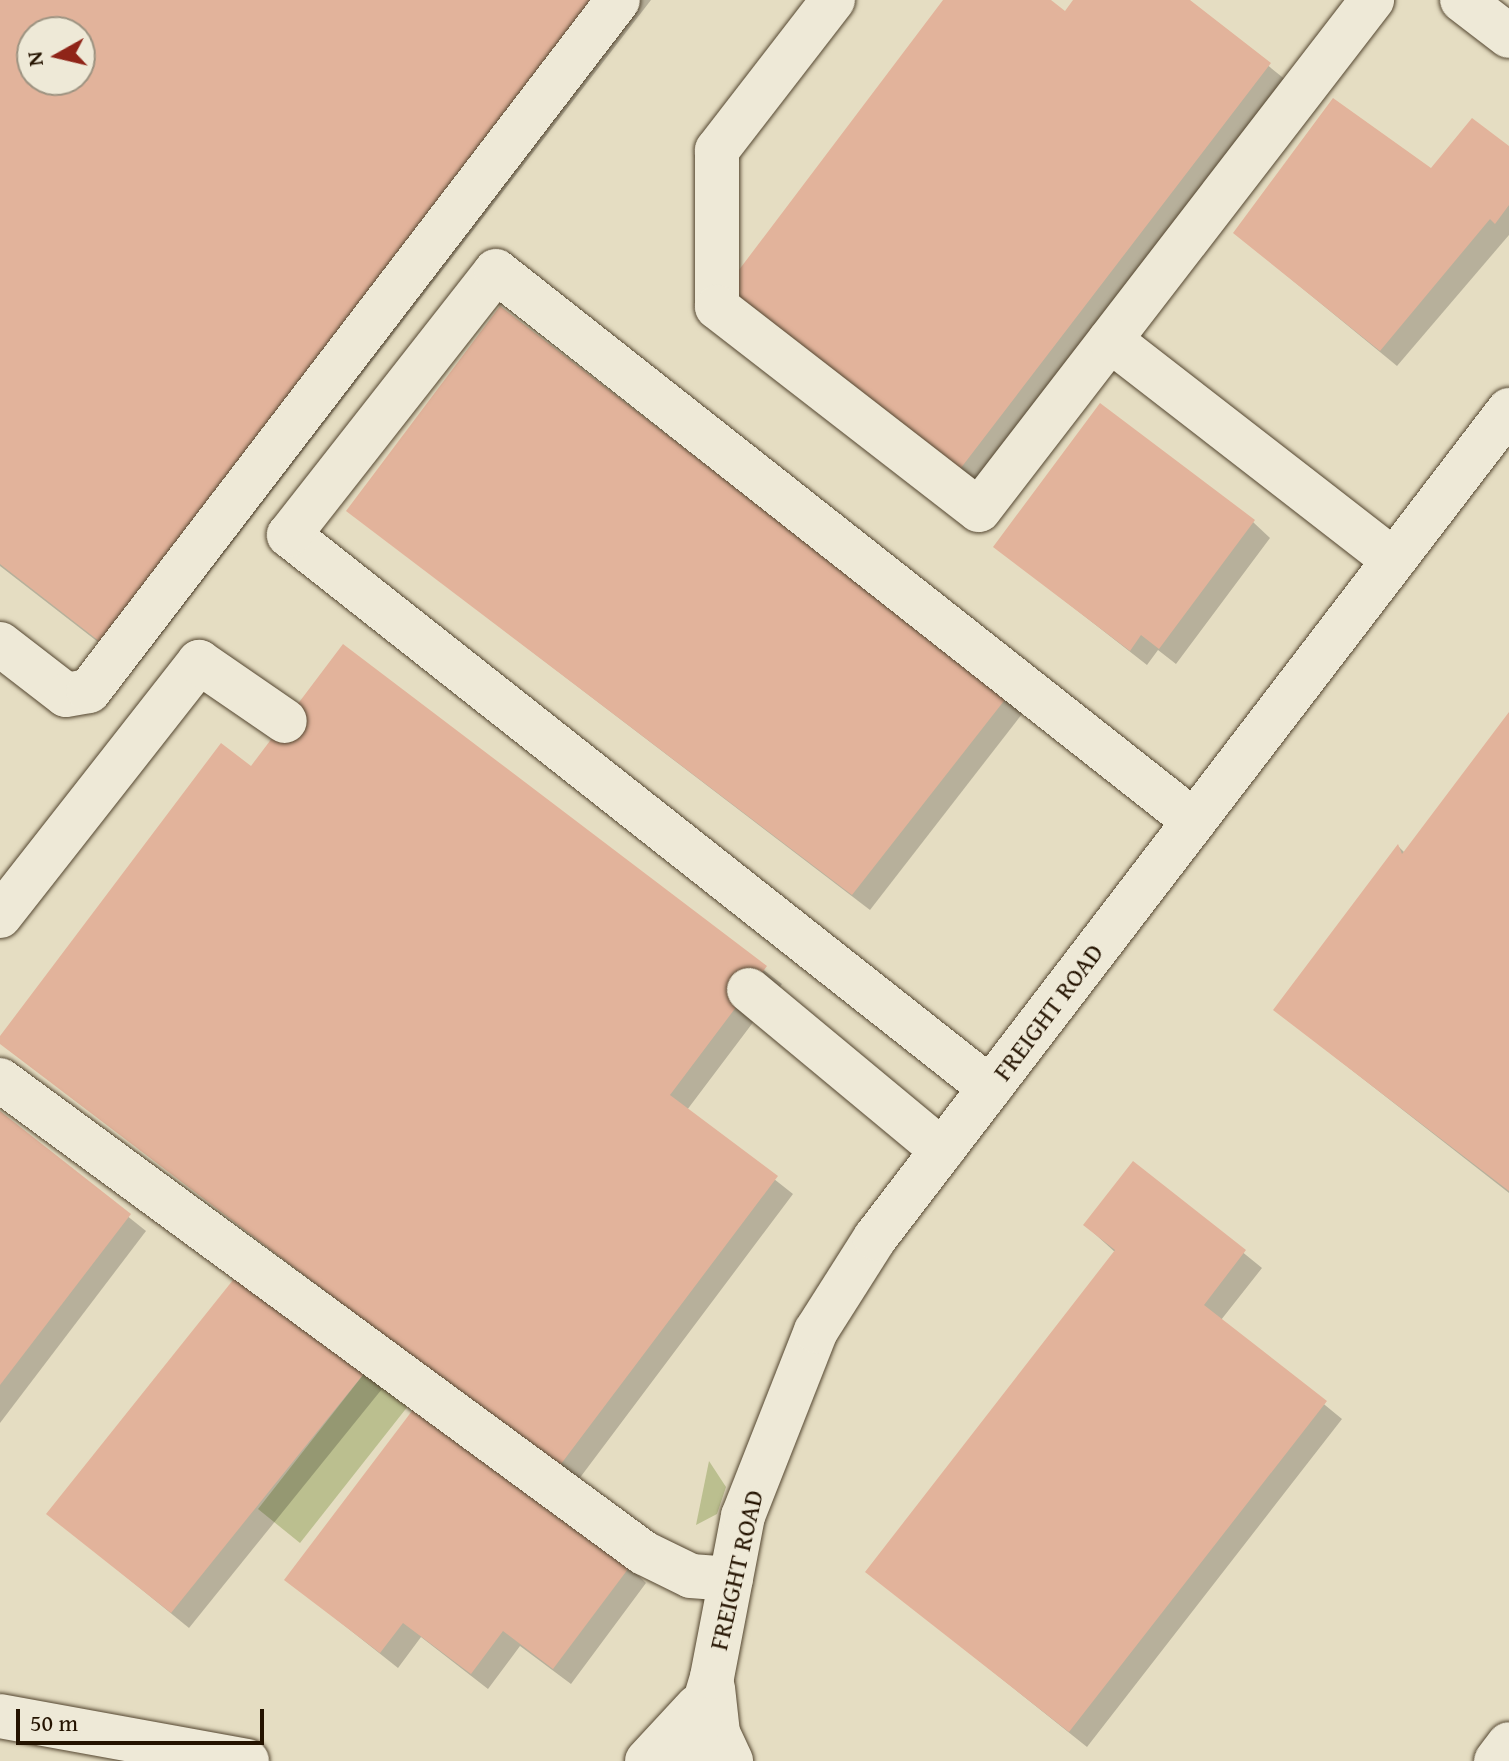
<!DOCTYPE html>
<style>
body{margin:0}
#map{position:relative;width:1509px;height:1761px;overflow:hidden;background:#e5ddc2;font-family:"Gentium Book Plus",serif}
div>[style]{position:absolute}
.green>*{inset:0;background:#bbbf8f}
.shadow>*{inset:0;background:#0003}
.building>*{inset:0;background:#e2b39b}
.roads{filter:drop-shadow(0 0 2px #544630) drop-shadow(0 0 2px #544630)}
.minor>*{height:44px;margin:-22px;padding:0 22px;transform-origin:22px;border-radius:22px;background:#eee9d7}
span{translate:-50% -50%;white-space:nowrap;text-align:center;line-height:1.15;-webkit-text-stroke:8px #eee9d7;paint-order:stroke}
.street-label{font-size:26px;color:#241300}
.north{position:absolute;left:16px;top:16px;width:80px;height:80px;box-sizing:border-box;background:#eee9d7;border:2px solid #9d9381;border-radius:50%;rotate:262deg;font-size:22px;font-weight:700;line-height:32px;text-align:center;color:#241300}
.north::after{content:'';display:block;margin:auto;width:28px;height:36px;background:#8f2418;clip-path:polygon(50% 0,100% 100%,50% 72%,0 100%)}
.scale{position:absolute;left:16px;top:1709px;width:248px;height:36px;box-sizing:border-box;border:4px solid #241300;border-top:0;padding-left:10px;font-size:24px;line-height:28px;white-space:nowrap;color:#241300;-webkit-text-stroke:6px #eee9d7;paint-order:stroke}
</style>
<div id="map">
<div class="green">
<i style="clip-path:polygon(370px 1366px,412px 1401px,300px 1543px,258px 1509px)"></i>
<i style="clip-path:polygon(709px 1461px,726px 1487px,717px 1514px,696px 1525px)"></i>
</div>
<div class="shadow">
<i style="clip-path:polygon(evenodd,0 0,651px 0,134px 670px,0 566px,0 0,32px 32px,80px 32px,80px 80px,32px 80px,32px 32px)"></i>
<i style="clip-path:polygon(945px 0,1048px 0,1065px 14px,1076px 0,1187px 0,1287px 81px,971px 492px,739px 311px)"></i>
<i style="clip-path:polygon(1509px 149px,1509px 235px,1397px 366px,1235px 233px)"></i>
<i style="clip-path:polygon(348px 511px,1006px 698px,1022px 714px,870px 910px)"></i>
<i style="clip-path:polygon(1253px 522px,1270px 538px,1176px 664px,1158px 650px,1147px 665px,996px 547px)"></i>
<i style="clip-path:polygon(343px 647px,782px 984px,687px 1110px,793px 1194px,576px 1483px,0 1042px,251px 769px)"></i>
<i style="clip-path:polygon(1509px 715px,1509px 1193px,1275px 1010px,1399px 847px,1405px 853px)"></i>
<i style="clip-path:polygon(0 1114px,146px 1231px,0 1423px)"></i>
<i style="clip-path:polygon(1133px 1163px,1262px 1268px,1221px 1320px,1342px 1419px,1087px 1747px,868px 1572px,1116px 1253px,1085px 1225px)"></i>
<i style="clip-path:polygon(369px 1368px,386px 1384px,189px 1628px,49px 1514px)"></i>
<i style="clip-path:polygon(630px 1567px,646px 1583px,571px 1684px,520px 1646px,488px 1689px,421px 1637px,398px 1668px,287px 1580px)"></i>
</div>
<div class="building">
<i style="clip-path:polygon(evenodd,0 0,622px 0,117px 655px,0 564px,0 0,32px 32px,80px 32px,80px 80px,32px 80px,32px 32px)"></i>
<i style="clip-path:polygon(943px 0,1051px 0,1065px 11px,1073px 0,1190px 0,1271px 63px,954px 477px,720px 295px)"></i>
<i style="clip-path:polygon(1333px 98px,1431px 168px,1472px 118px,1509px 146px,1509px 205px,1495px 224px,1490px 219px,1380px 351px,1233px 233px)"></i>
<i style="clip-path:polygon(500px 306px,1007px 697px,852px 895px,346px 511px)"></i>
<i style="clip-path:polygon(1100px 403px,1255px 520px,1159px 649px,1141px 635px,1130px 651px,993px 547px)"></i>
<i style="clip-path:polygon(343px 644px,767px 966px,670px 1095px,778px 1176px,558px 1468px,0 1044px,0 1036px,221px 743px,251px 766px)"></i>
<i style="clip-path:polygon(1509px 712px,1509px 1191px,1273px 1010px,1398px 844px,1402px 854px)"></i>
<i style="clip-path:polygon(0 1111px,131px 1214px,0 1385px)"></i>
<i style="clip-path:polygon(1133px 1161px,1246px 1250px,1204px 1305px,1327px 1401px,1069px 1732px,865px 1572px,1115px 1250px,1083px 1225px)"></i>
<i style="clip-path:polygon(245px 1265px,370px 1366px,171px 1613px,46px 1514px)"></i>
<i style="clip-path:polygon(418px 1403px,631px 1565px,553px 1669px,503px 1631px,471px 1674px,403px 1623px,380px 1653px,284px 1580px)"></i>
</div>
<div class="roads">
<div class="minor">
<i style="left:833px;top:0;width:190px;rotate:127.7deg"></i>
<i style="left:717px;top:150px;width:157px;rotate:90deg"></i>
<i style="left:717px;top:307px;width:331px;rotate:37.8deg"></i>
<i style="left:979px;top:510px;width:644px;rotate:-52.38deg"></i>
<i style="left:1462px;top:0;width:59px;rotate:37.5deg"></i>
<i style="left:1110px;top:340px;width:359px;rotate:37.8deg"></i>
<i style="left:0;top:644px;width:83px;rotate:37.7deg"></i>
<i style="left:66px;top:695px;width:23px;rotate:-10deg"></i>
<i style="left:89px;top:691px;width:870px;rotate:-52.56deg"></i>
<i style="left:0;top:916px;width:323px;rotate:-51.9deg"></i>
<i style="left:199px;top:662px;width:104px;rotate:34.5deg"></i>
<i style="left:749px;top:990px;width:251px;rotate:39.7deg"></i>
<i style="left:0;top:1080px;width:799px;rotate:36.3deg"></i>
<i style="left:644px;top:1553px;width:52px;rotate:26.1deg"></i>
<i style="left:691px;top:1576px;width:40px;rotate:4.3deg"></i>
<i style="left:990px;top:1088px;width:893px;rotate:-141.73deg"></i>
<i style="left:289px;top:535px;width:335px;rotate:-51.9deg"></i>
<i style="left:496px;top:271px;width:889px;rotate:38.24deg"></i>
<i style="left:713px;top:1688px;width:45px;rotate:83.7deg"></i>
<i style="left:718px;top:1733px;width:31px;rotate:65deg"></i>
<i style="left:0;top:1716px;width:251px;rotate:10.3deg"></i>
<i style="left:647px;top:1761px;width:74px;rotate:-47.2deg"></i>
<i style="left:687px;top:1761px;width:88px;rotate:-73.4deg"></i>
<i style="left:712px;top:1677px;width:164px;rotate:-79.1deg"></i>
<i style="left:743px;top:1516px;width:199px;rotate:-68.5deg"></i>
<i style="left:816px;top:1331px;width:110px;rotate:-57.6deg"></i>
<i style="left:875px;top:1238px;width:1043px;rotate:-52.56deg"></i>
<i style="left:1496px;top:1761px;width:21px;rotate:-53deg"></i>
</div>
</div>
<div class="street-label">
<span style="left:1048px;top:1012px;rotate:-53deg">FREIGHT ROAD</span>
<span style="left:736px;top:1570px;rotate:-77deg">FREIGHT ROAD</span>
</div>
<div class="north">N</div>
<div class="scale">50 m</div>
</div>
